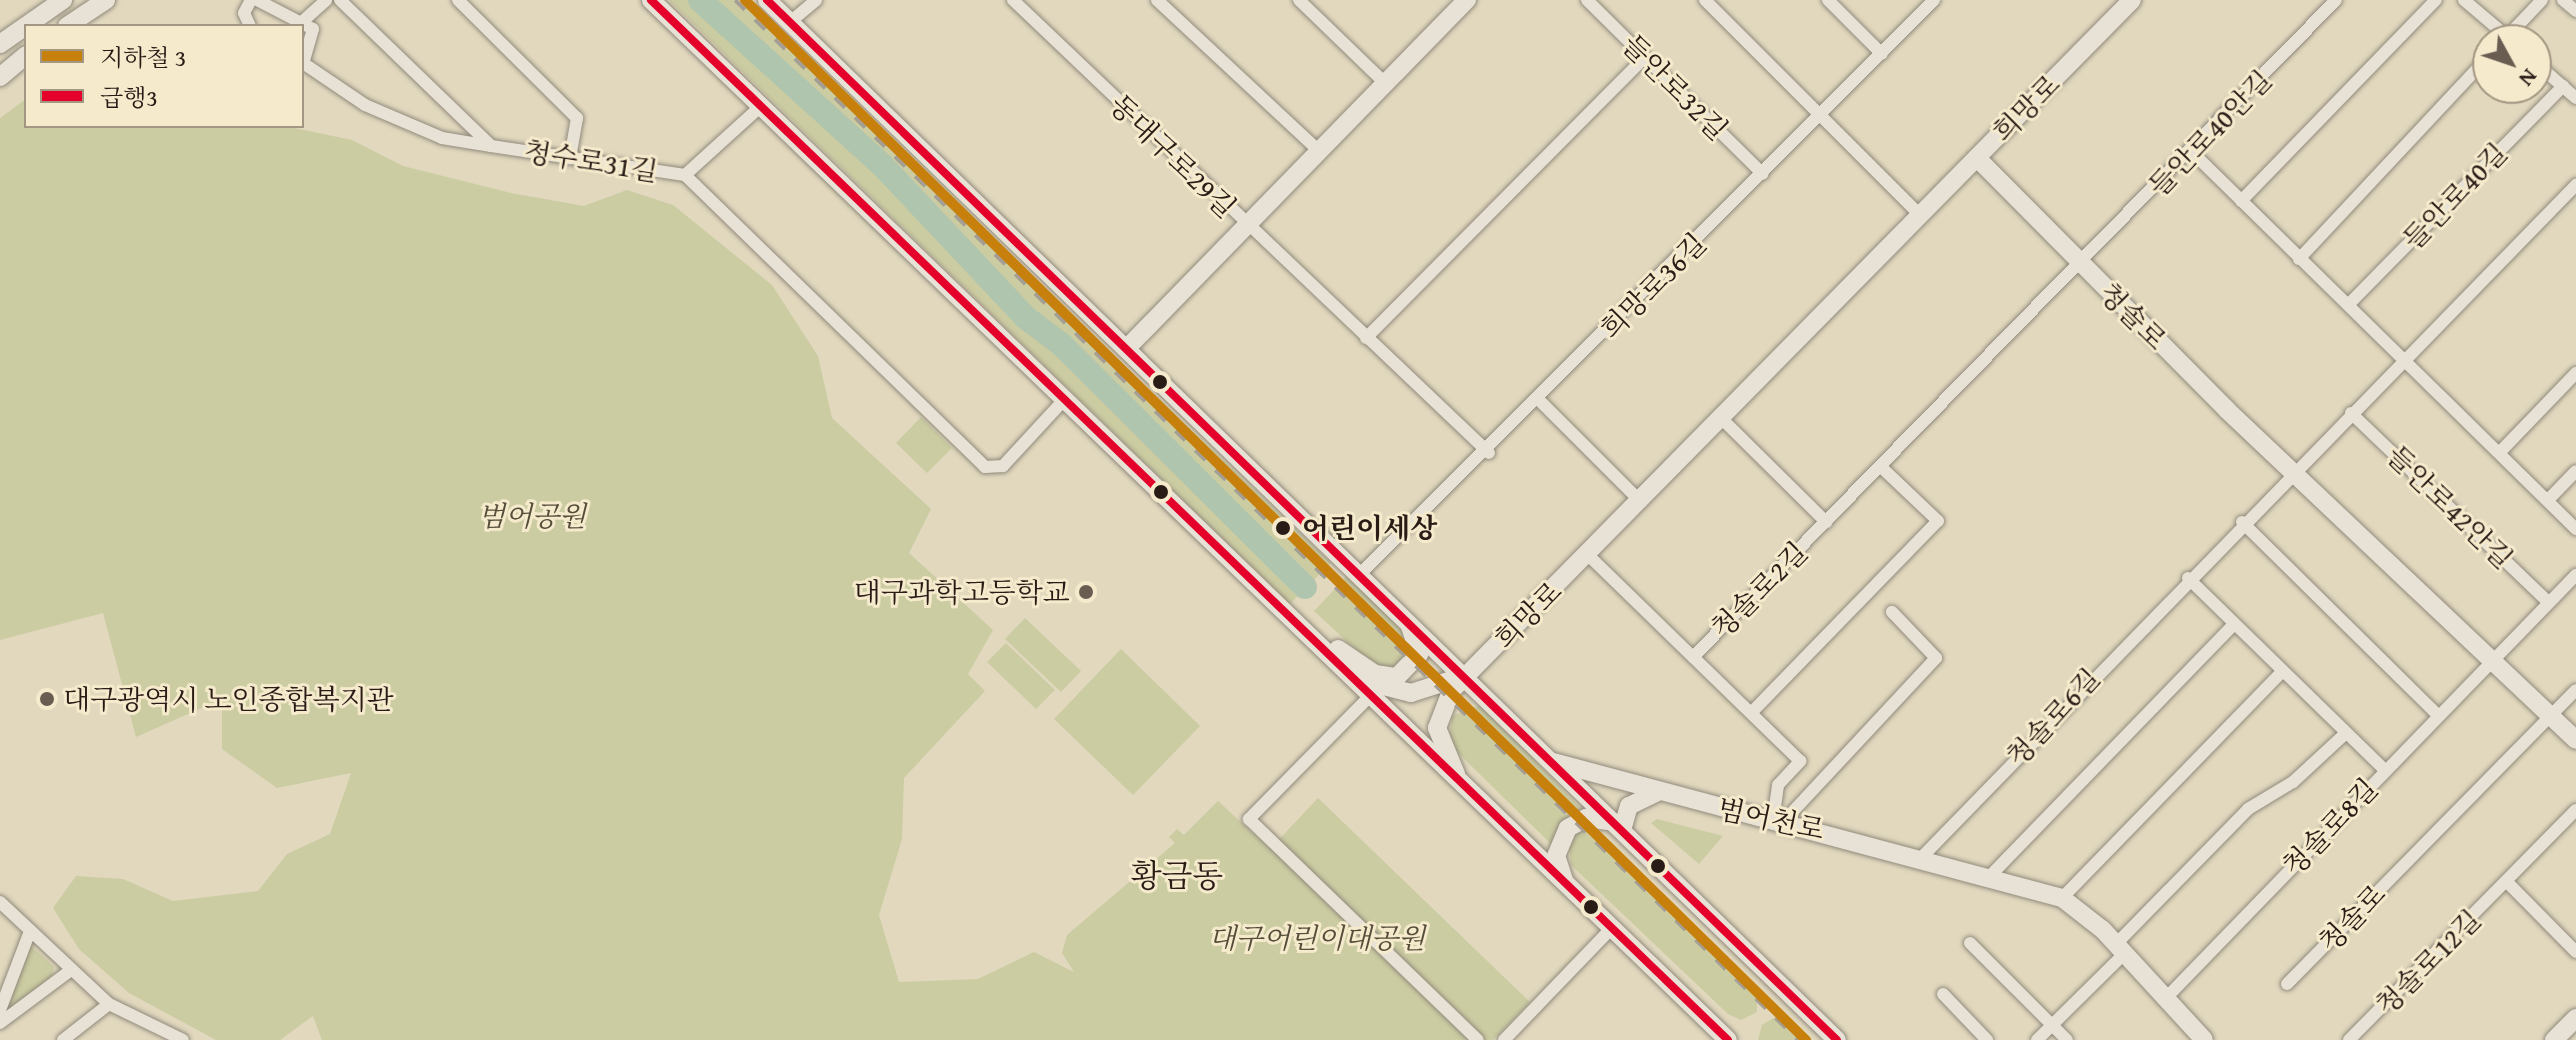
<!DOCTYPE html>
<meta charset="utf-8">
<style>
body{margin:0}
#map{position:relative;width:2576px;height:1040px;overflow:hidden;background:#e1d8be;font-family:"Gentium Book Plus","Noto Serif KR",serif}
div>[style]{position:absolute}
.green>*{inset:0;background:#cbcca2}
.river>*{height:24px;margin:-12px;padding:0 12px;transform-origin:12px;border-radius:12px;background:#b0c5ad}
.roads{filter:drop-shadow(0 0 2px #918a7c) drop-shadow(0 0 2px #918a7c)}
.street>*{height:12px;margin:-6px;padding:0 6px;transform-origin:6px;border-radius:6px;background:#e7e2d5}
.secondary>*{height:18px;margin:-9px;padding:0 9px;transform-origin:9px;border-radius:9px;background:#e7e2d5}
.rail>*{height:4px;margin-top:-2px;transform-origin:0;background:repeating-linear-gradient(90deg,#a49e94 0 14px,transparent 0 28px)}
.bus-1>*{height:8px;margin:-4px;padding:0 4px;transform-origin:4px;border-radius:4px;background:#e4002b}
.metro-1>*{height:10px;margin:-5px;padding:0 5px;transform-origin:5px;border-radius:5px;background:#c8800c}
.dots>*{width:22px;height:22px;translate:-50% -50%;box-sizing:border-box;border:4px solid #f5eacc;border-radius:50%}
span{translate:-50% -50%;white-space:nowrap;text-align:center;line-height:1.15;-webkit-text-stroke:6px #f5eacc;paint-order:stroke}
.street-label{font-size:28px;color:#291b16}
.park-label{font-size:28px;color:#544d39;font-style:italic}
.stop-label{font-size:28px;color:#291b16;font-weight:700}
.left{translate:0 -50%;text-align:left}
.poi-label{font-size:28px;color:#291b16}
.right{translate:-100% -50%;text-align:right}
.quarter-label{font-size:32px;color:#291b16}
.legend{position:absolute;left:24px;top:24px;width:280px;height:104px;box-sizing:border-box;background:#f5eacc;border:2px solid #a39783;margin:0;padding:10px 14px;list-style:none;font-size:24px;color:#291b16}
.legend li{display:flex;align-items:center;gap:16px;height:40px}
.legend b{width:40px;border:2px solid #a39783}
.north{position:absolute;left:2472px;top:24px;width:80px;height:80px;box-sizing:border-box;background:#f5eacc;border:2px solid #a39783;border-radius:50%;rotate:130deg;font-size:22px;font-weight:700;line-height:32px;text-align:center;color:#291b16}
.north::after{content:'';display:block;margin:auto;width:28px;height:36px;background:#695d51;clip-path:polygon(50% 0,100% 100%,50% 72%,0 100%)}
</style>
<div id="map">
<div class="green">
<i style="clip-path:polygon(669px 0,742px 0,1331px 563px,1290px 604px)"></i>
<i style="clip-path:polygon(26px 99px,26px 126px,285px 126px,352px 140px,403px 166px,511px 193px,584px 206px,627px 190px,673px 205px,772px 285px,818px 356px,832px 418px,931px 509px,909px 553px,993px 630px,968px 674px,985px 691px,904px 778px,902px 839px,879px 915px,899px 982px,978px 979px,1034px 952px,1074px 972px,1062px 953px,1067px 935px,1175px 843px,1169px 837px,1177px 829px,1184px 835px,1218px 801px,1270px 849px,1318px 798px,1530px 1002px,1493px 1040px,322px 1040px,313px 1016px,280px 1040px,216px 1040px,129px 993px,79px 949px,53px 908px,76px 876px,123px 879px,173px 901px,258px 891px,287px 854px,330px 834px,351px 773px,277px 788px,222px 749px,222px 699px,136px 737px,103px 613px,0 640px,0 118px)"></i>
<i style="clip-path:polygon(921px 417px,952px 448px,927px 473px,896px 443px)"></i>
<i style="clip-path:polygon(1347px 576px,1412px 637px,1413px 661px,1380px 672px,1314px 611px)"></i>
<i style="clip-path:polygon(1025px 618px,1081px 671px,1061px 692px,1005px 639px)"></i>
<i style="clip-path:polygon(1006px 643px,1055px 690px,1036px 709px,987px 662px)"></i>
<i style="clip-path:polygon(1121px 649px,1200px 726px,1133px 795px,1054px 719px)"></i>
<i style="clip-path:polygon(1481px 705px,1587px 815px,1560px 823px,1553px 846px,1449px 744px,1452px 716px)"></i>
<i style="clip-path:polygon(1657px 819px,1723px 836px,1699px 864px,1651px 823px)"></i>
<i style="clip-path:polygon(1586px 828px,1757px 987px,1757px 1012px,1741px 1020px,1728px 1014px,1571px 865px,1568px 837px)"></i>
<i style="clip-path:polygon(29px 944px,54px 967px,52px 977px,0 1018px)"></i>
<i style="clip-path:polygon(1777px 1016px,1791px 1020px,1812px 1040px,1758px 1040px,1762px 1025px)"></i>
</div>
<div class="river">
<i style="left:700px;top:0;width:246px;rotate:42.2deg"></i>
<i style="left:882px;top:165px;width:209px;rotate:46.7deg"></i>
<i style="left:1025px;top:317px;width:46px;rotate:37.1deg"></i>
<i style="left:1062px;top:345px;width:343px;rotate:44.9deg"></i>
</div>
<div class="roads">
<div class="street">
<i style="left:257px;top:0;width:63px;rotate:27.4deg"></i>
<i style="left:313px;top:29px;width:35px;rotate:106deg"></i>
<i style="left:303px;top:63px;width:75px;rotate:34.1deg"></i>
<i style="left:365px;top:105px;width:84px;rotate:23.2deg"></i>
<i style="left:442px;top:138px;width:50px;rotate:9.3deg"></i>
<i style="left:340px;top:0;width:210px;rotate:44deg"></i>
<i style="left:491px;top:146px;width:196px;rotate:8.5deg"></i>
<i style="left:685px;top:175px;width:103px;rotate:-42.2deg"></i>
<i style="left:458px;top:0;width:168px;rotate:44.8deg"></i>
<i style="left:577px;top:118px;width:41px;rotate:99.9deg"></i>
<i style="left:1013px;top:0;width:657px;rotate:43.58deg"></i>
<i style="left:1157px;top:0;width:221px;rotate:43deg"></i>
<i style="left:1299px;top:0;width:120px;rotate:44deg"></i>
<i style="left:1587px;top:0;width:247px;rotate:44.7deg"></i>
<i style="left:1705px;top:0;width:304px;rotate:45deg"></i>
<i style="left:1828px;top:0;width:76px;rotate:45deg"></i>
<i style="left:2464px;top:0;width:62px;rotate:40.4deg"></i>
<i style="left:2563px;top:0;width:17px;rotate:40deg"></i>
<i style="left:303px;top:21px;width:31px;rotate:-42deg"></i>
<i style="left:790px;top:22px;width:34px;rotate:-40deg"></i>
<i style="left:250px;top:26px;width:14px;rotate:-115deg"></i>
<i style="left:244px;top:13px;width:15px;rotate:-62deg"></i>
<i style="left:2504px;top:40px;width:55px;rotate:-46.5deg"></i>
<i style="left:2536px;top:63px;width:53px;rotate:41.2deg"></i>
<i style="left:2193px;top:153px;width:537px;rotate:44.47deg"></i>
<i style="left:685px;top:175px;width:419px;rotate:44.2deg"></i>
<i style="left:985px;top:467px;width:18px;rotate:-3deg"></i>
<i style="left:1003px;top:466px;width:88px;rotate:-47.3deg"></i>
<i style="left:2241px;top:201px;width:280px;rotate:-45.9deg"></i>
<i style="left:2299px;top:259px;width:277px;rotate:-46.9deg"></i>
<i style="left:2348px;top:305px;width:307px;rotate:-45.5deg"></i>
<i style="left:1366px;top:338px;width:396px;rotate:-45.2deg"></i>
<i style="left:1540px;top:401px;width:143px;rotate:45deg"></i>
<i style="left:2351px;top:413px;width:273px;rotate:43.8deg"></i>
<i style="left:1724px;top:421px;width:144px;rotate:44.7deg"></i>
<i style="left:2500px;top:452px;width:110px;rotate:-46.1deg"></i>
<i style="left:2548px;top:500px;width:40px;rotate:-46deg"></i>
<i style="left:2242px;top:522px;width:275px;rotate:44.6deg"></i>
<i style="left:1588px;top:555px;width:146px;rotate:44.2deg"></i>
<i style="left:1362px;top:572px;width:809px;rotate:-45deg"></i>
<i style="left:2188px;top:578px;width:275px;rotate:44.3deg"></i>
<i style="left:1368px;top:698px;width:170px;rotate:134.5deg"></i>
<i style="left:1249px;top:819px;width:318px;rotate:44deg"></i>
<i style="left:1751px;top:713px;width:268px;rotate:-45.8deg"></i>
<i style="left:1938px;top:521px;width:79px;rotate:-136.5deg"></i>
<i style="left:1773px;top:821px;width:36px;rotate:-82deg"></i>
<i style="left:1778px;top:785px;width:33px;rotate:-47deg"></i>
<i style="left:1800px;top:761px;width:149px;rotate:-135.8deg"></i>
<i style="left:1693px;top:657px;width:919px;rotate:-45.62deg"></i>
<i style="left:1784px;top:821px;width:223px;rotate:-47deg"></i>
<i style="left:1936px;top:658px;width:64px;rotate:-133.7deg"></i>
<i style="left:1920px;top:859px;width:941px;rotate:-45.78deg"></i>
<i style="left:1989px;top:877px;width:352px;rotate:-45.9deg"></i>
<i style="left:2508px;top:883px;width:97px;rotate:45.4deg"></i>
<i style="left:2062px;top:898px;width:315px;rotate:-45.8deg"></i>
<i style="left:0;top:902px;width:149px;rotate:43.1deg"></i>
<i style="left:109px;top:1004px;width:82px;rotate:25.9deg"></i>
<i style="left:1970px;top:943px;width:137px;rotate:45deg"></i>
<i style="left:2116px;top:944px;width:189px;rotate:-45.6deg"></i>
<i style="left:2248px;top:809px;width:52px;rotate:-31deg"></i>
<i style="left:2293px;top:782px;width:72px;rotate:-42.8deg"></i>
<i style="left:2287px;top:984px;width:412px;rotate:-45.5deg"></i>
<i style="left:1943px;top:994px;width:64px;rotate:46.3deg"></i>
<i style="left:2167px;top:997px;width:588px;rotate:-45.9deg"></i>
<i style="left:0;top:1010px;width:85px;rotate:-69.2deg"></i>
<i style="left:0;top:1023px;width:89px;rotate:-36.7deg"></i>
<i style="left:63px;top:1040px;width:58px;rotate:-38deg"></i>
<i style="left:1504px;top:1040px;width:154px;rotate:-46.1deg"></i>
<i style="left:2037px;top:1040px;width:124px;rotate:-44.7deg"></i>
<i style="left:2349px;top:1040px;width:323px;rotate:-45.4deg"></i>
</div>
<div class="secondary">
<i style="left:651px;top:0;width:1497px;rotate:44deg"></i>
<i style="left:767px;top:0;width:1492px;rotate:44.19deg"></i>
<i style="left:67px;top:26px;width:47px;rotate:-33.7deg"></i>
<i style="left:0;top:44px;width:77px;rotate:-34.9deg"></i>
<i style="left:0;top:77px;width:34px;rotate:-40deg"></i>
<i style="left:1977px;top:158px;width:355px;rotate:45.2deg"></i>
<i style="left:2227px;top:410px;width:480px;rotate:43.4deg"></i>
<i style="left:1127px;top:348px;width:487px;rotate:-45.7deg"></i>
<i style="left:1338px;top:649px;width:45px;rotate:34deg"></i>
<i style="left:1375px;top:674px;width:22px;rotate:8deg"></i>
<i style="left:1397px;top:677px;width:32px;rotate:-46deg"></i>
<i style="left:1419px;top:654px;width:28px;rotate:-108deg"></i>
<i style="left:1356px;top:679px;width:57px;rotate:14.3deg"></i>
<i style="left:1411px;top:693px;width:56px;rotate:-17.8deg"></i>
<i style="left:1553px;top:762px;width:527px;rotate:14.96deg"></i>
<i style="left:2062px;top:898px;width:52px;rotate:38deg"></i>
<i style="left:2103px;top:930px;width:149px;rotate:47.4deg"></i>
<i style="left:1456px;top:774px;width:50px;rotate:-112.4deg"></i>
<i style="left:1437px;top:728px;width:40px;rotate:-69deg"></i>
<i style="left:1451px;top:691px;width:970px;rotate:-45.42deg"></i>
<i style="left:1622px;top:830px;width:25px;rotate:-74deg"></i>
<i style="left:1629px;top:806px;width:32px;rotate:-26deg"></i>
<i style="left:1564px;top:880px;width:25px;rotate:-108deg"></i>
<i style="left:1556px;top:856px;width:30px;rotate:-67deg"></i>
<i style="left:1568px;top:828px;width:21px;rotate:-29deg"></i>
<i style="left:1586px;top:818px;width:28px;rotate:8deg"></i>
<i style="left:2554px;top:1040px;width:31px;rotate:-45deg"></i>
</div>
</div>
<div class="rail">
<i style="left:735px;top:0;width:1487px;rotate:44.37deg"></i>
</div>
<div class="bus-1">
<i style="left:651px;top:0;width:1497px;rotate:44deg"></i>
<i style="left:767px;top:0;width:1492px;rotate:44.19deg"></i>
</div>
<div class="metro-1">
<i style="left:745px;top:0;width:1486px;rotate:44.43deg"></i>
</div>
<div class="dots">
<i style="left:1160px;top:382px;background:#291b16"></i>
<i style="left:1161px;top:492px;background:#291b16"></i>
<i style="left:1283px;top:528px;background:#291b16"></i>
<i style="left:1086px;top:592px;background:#695d51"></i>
<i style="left:47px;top:699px;background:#695d51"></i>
<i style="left:1658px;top:866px;background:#291b16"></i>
<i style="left:1591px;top:907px;background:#291b16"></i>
</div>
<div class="street-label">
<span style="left:1675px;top:87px;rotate:45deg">들안로32길</span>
<span style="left:2026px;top:108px;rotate:-45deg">희망로</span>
<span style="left:2210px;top:133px;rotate:-46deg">들안로40안길</span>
<span style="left:1173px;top:156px;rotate:44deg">동대구로29길</span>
<span style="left:591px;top:161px;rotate:9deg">청수로31길</span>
<span style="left:2455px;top:196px;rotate:-46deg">들안로40길</span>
<span style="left:1653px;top:286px;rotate:-45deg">희망로36길</span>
<span style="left:2133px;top:316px;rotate:45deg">청솔로</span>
<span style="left:2450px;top:507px;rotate:44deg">들안로42안길</span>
<span style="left:1759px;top:590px;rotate:-45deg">청솔로2길</span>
<span style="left:1528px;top:615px;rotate:-45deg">희망로</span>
<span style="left:2053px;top:717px;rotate:-47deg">청솔로6길</span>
<span style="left:1771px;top:819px;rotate:12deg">범어천로</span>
<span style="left:2330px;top:827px;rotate:-46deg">청솔로8길</span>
<span style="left:2352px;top:918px;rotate:-46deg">청솔로</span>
<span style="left:2428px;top:962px;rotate:-45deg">청솔로12길</span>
</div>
<div class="park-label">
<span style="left:532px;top:516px">범어공원</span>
<span style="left:1317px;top:938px">대구어린이대공원</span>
</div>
<div class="stop-label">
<span class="left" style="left:1302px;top:528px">어린이세상</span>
</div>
<div class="poi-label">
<span class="right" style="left:1070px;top:592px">대구과학고등학교</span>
<span class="left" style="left:63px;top:699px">대구광역시 노인종합복지관</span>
</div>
<div class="quarter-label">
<span style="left:1177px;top:876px">황금동</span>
</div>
<ul class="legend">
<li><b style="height:10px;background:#c8800c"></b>지하철 3</li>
<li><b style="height:10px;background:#e4002b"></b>급행3</li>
</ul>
<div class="north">N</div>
</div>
